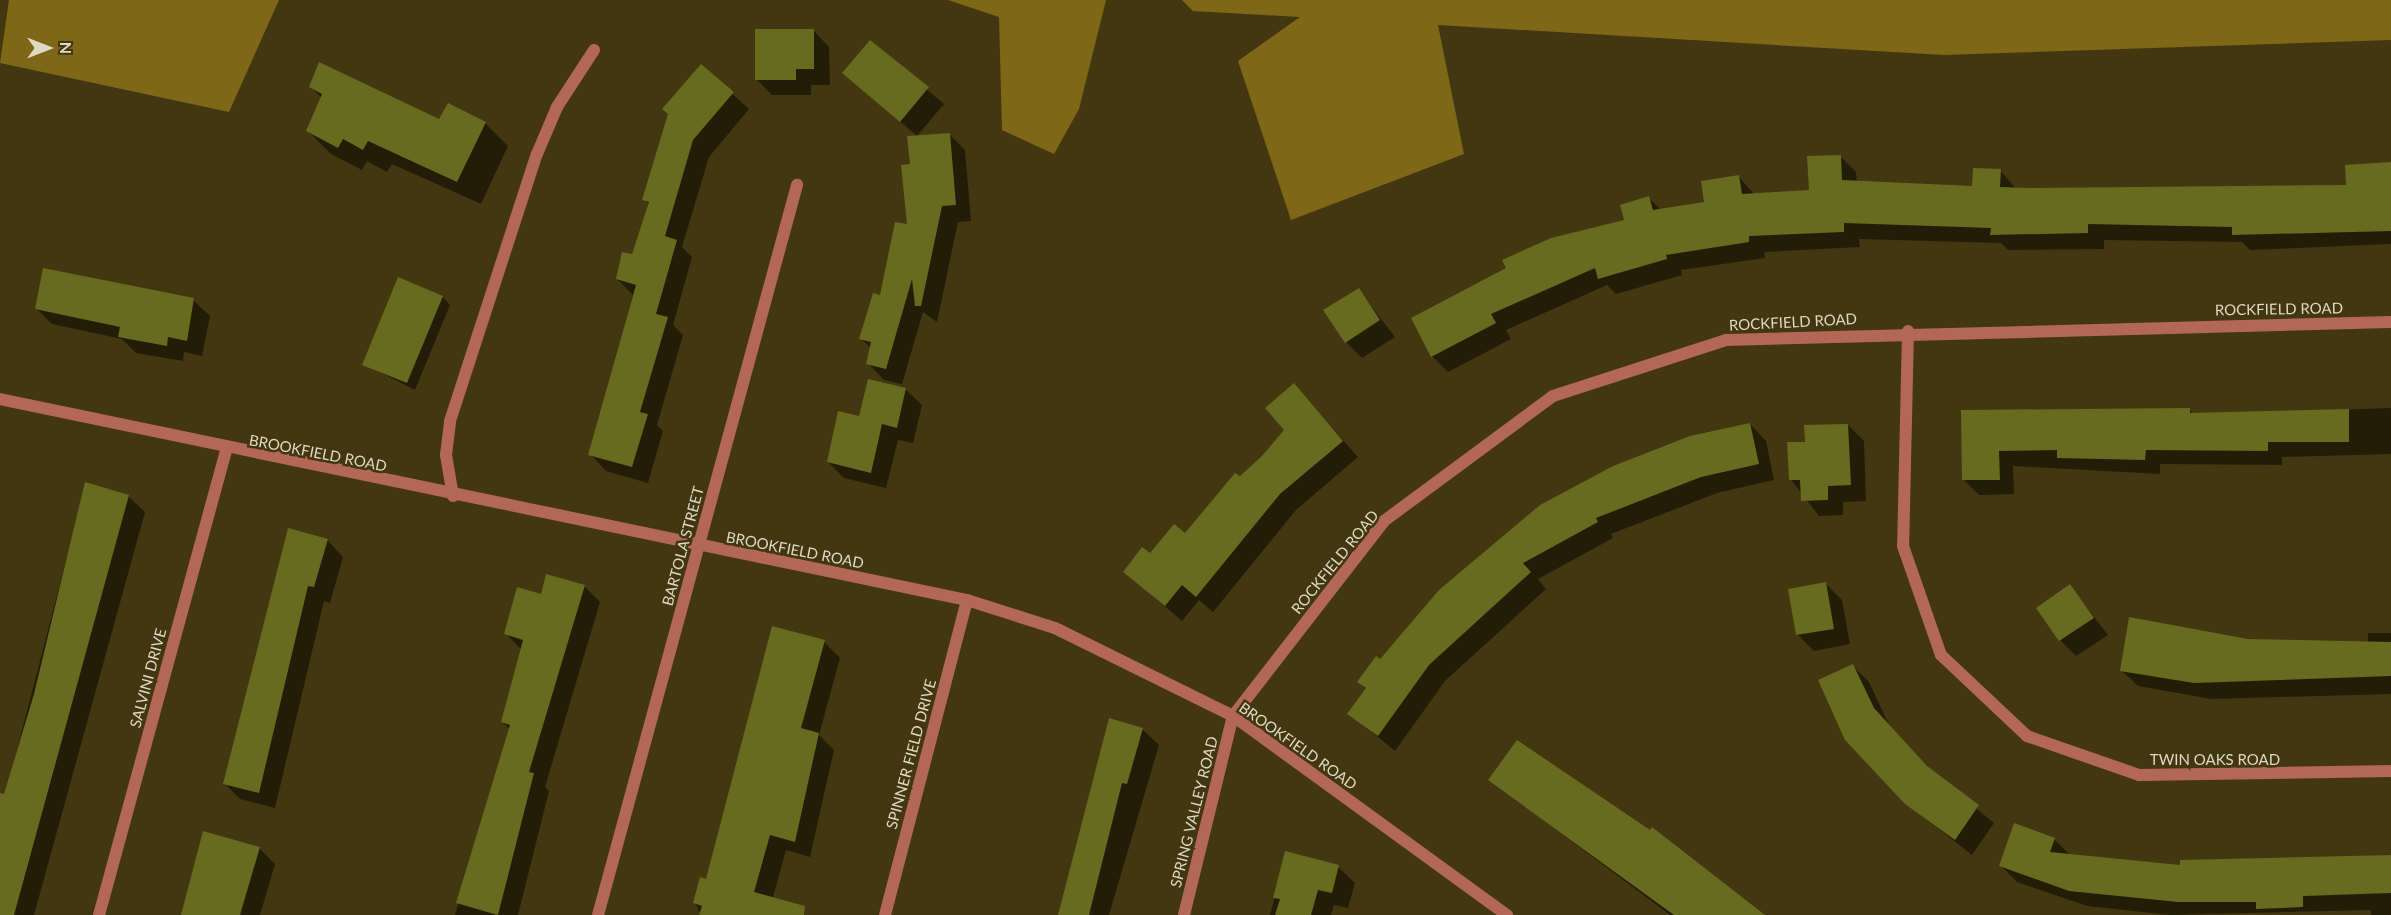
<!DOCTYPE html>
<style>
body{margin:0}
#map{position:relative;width:2391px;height:915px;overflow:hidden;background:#423710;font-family:Lato,sans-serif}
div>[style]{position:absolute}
.forest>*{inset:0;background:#7e6818}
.shadow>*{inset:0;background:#0007}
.building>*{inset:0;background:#666b1f}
.service>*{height:12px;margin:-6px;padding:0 6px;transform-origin:6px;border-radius:6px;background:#b36857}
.minor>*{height:12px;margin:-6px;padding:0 6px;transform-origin:6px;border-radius:6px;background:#b36857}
span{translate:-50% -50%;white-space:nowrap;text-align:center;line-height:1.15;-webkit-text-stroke:5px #423710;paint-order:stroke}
.street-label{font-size:15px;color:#dfd9c4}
.north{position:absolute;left:18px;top:18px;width:60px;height:60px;-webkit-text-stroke:4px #423710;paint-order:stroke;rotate:90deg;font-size:16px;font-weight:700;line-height:24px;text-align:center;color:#dfd9c4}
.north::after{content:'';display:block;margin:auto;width:21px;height:27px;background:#dfd9c4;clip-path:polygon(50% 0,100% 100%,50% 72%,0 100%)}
</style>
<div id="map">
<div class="forest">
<i style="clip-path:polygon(9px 0,279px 0,229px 112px,0 63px)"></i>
<i style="clip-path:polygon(948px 0,1106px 0,1079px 109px,1054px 154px,1002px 130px,999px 17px)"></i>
<i style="clip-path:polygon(1182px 0,2391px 0,2391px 40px,1944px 55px,1438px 25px,1464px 154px,1291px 220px,1238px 61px,1300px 17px,1193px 11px)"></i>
</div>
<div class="shadow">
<i style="clip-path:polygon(813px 30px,829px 47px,830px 85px,811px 85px,811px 95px,772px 95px,756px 79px)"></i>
<i style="clip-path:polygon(870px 42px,944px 104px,917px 136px,844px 73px)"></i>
<i style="clip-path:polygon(702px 66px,749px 109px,709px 157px,682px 247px,692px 257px,673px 325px,683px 335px,657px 425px,663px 431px,648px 483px,606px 471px,590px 454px,633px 295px,617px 279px,633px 256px,649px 204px,644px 199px)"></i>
<i style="clip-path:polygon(311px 87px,439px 121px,485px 123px,508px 146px,481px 204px,392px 164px,387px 172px,367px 161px,362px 170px,331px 154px,308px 131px,322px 98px)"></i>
<i style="clip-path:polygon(949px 134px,965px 150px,971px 221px,958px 222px,937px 322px,923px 312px,902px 384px,884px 380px,868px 363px,871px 348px,861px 339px,909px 226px,911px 166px)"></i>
<i style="clip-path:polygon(1840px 156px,1856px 172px,1857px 183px,1974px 188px,2000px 170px,2016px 189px,2348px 187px,2391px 166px,2391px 244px,2250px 250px,2242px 242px,2104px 240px,2104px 249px,2008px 250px,2001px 243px,1859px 239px,1860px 247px,1764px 252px,1765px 258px,1681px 270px,1682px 275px,1616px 294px,1607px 285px,1506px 330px,1511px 339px,1448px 372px,1432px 356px,1413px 319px,1626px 221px,1649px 198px,1662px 211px,1706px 203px,1738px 176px,1755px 195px,1810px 192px)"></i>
<i style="clip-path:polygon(1358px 289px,1395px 337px,1362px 358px,1346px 342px)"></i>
<i style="clip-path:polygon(443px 297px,450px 305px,415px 390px,364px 364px)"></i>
<i style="clip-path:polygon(193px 300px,210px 316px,202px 356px,184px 352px,183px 361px,136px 353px,122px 339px,52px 324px,36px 308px)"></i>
<i style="clip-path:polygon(1294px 385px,1358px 457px,1296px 510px,1213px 612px,1199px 600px,1182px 621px,1125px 572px,1185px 535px,1263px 458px,1286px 430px)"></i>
<i style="clip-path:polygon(905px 389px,922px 405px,913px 443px,898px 440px,886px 488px,844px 478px,828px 462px,861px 418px)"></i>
<i style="clip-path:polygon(2391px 408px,2391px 454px,2282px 457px,2282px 465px,2160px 464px,2160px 474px,2013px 466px,2014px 494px,1979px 495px,1964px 480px,1963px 411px,2189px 409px,2194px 415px)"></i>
<i style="clip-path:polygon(1750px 424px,1766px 441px,1774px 480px,1717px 493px,1611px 534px,1613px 538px,1538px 579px,1546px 589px,1445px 681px,1395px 751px,1349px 713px,1366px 689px,1359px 682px,1440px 591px)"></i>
<i style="clip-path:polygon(1848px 425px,1864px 441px,1866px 501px,1843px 502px,1843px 515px,1819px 516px,1791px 480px,1807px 443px)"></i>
<i style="clip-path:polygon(86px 484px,128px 496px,145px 512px,34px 915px,0 915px,0 795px,5px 796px)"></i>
<i style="clip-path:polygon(327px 540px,343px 557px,330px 603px,324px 601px,275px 808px,240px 799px,224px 783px)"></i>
<i style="clip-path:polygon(1826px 584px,1842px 600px,1850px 644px,1814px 651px,1798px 635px)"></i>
<i style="clip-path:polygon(584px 586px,600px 602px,545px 787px,549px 791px,518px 915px,455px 915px,510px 729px,502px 722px,522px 650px,506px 634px)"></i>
<i style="clip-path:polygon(2070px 586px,2108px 635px,2076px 656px,2060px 640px)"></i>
<i style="clip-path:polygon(2368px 633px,2391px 633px,2391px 694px,2211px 699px,2138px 686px,2121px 670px,2248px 641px,2368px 643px)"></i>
<i style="clip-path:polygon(824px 642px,840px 658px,819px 735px,834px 750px,810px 857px,786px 850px,768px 915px,701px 915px,695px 903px)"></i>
<i style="clip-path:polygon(1853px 666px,1869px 682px,1889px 725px,1931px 771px,1994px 823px,1972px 855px,1906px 803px)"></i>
<i style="clip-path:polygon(1110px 720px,1142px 729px,1159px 745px,1109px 915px,1060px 915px)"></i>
<i style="clip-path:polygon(1490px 780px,1760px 915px,1670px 915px)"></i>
<i style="clip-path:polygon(2054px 839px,2070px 855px,2181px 867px,2391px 855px,2391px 915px,2371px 915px,2371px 910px,2170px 915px,2087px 906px,2017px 882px,2000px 865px)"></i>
<i style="clip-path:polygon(259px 848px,275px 864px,260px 915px,182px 915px)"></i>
<i style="clip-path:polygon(1286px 853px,1338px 867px,1355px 883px,1348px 908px,1334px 905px,1331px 915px,1270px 915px)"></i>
</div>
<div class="building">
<i style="clip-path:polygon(755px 29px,814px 29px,814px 69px,796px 69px,796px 80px,755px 80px)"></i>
<i style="clip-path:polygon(870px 40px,929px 87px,900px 122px,842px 73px)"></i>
<i style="clip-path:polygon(319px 62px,439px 119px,448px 103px,486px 122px,457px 182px,368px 141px,363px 150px,343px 139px,338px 148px,306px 131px,322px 94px,309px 87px)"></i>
<i style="clip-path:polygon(701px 64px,734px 92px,693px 140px,665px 236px,677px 240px,656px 314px,668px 317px,640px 412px,648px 414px,632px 467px,588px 455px,636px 285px,616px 279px,622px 252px,632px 254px,649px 202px,642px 200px,668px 114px,662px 109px)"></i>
<i style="clip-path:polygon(950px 133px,956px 205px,942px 206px,921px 306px,915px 306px,912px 279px,886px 369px,866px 364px,871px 342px,859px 339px,873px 293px,880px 295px,895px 222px,907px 224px,901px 165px,910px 164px,907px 136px)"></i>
<i style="clip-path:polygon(1841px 155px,1842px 180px,1972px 186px,1973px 168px,2001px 169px,2000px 187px,2029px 188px,2346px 185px,2345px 165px,2391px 162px,2391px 231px,2232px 235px,2232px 227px,2088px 224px,2088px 233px,1990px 235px,1991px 228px,1844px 223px,1844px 232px,1749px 236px,1749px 242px,1666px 255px,1667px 259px,1598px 279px,1595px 268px,1491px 314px,1496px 323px,1431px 357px,1411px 318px,1506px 268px,1502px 260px,1551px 238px,1624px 220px,1620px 205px,1649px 196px,1653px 210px,1704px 202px,1701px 181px,1739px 175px,1742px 194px,1809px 190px,1807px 156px)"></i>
<i style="clip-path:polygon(43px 268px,194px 298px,187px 341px,168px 337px,167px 346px,118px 337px,120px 327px,35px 309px)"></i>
<i style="clip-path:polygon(398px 277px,443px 296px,407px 383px,362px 365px)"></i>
<i style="clip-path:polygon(1359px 288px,1380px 320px,1345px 343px,1323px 310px)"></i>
<i style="clip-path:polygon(868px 379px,906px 388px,897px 428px,882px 424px,871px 473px,827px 462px,838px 411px,859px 416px)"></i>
<i style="clip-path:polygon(1294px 383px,1343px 441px,1280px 494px,1196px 597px,1182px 585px,1165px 606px,1123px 572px,1142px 547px,1150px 553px,1174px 524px,1185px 533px,1235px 473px,1240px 476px,1262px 456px,1284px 430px,1265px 408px)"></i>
<i style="clip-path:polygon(2190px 408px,2190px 413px,2349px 409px,2349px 442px,2268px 442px,2268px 451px,2146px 450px,2145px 460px,2057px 458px,2057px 450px,1999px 451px,2000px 480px,1962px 480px,1961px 410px)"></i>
<i style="clip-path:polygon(1750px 423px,1759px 464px,1701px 477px,1596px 518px,1598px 522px,1523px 563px,1531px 572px,1429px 665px,1378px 736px,1347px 714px,1366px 688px,1357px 682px,1376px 656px,1380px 659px,1439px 590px,1540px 505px,1613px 466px,1690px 436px)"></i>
<i style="clip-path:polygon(1848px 424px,1851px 485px,1828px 486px,1828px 500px,1801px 501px,1800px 480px,1789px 480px,1787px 442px,1805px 442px,1804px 425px)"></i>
<i style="clip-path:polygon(85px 482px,129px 495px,14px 915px,0 915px,0 793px,4px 794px,34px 694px)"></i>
<i style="clip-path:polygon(288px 528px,328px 539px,314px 587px,308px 586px,259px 793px,223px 784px)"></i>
<i style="clip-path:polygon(546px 574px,585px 585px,529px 772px,534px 773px,498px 915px,456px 903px,510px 725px,501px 722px,523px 640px,504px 634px,517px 587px,541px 594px)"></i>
<i style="clip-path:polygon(1826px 582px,1834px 629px,1796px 635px,1788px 589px)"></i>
<i style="clip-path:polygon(2070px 584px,2094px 618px,2059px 641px,2036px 608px)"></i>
<i style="clip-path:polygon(2129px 617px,2248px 639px,2391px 642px,2391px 676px,2194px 683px,2120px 671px)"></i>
<i style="clip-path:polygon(772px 626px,825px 640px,801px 728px,819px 733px,795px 842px,770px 835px,754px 892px,805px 906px,804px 915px,699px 915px,702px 906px,693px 903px,700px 877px,706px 879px)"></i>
<i style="clip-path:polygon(1853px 664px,1874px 708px,1927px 766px,1979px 805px,1955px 840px,1905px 804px,1845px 740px,1818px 680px)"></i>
<i style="clip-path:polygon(1109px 718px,1143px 728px,1127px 784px,1122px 783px,1089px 915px,1058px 915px)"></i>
<i style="clip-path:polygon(1517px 740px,1650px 830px,1652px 827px,1765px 915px,1674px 915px,1488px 780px)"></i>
<i style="clip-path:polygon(2014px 823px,2055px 838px,2050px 852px,2180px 865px,2180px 860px,2391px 855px,2391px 893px,2303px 896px,2303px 907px,2256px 909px,2256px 902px,2178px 902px,2069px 891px,1999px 866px)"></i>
<i style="clip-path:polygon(203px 831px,260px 847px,240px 915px,181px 915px)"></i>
<i style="clip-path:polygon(1285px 851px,1339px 865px,1332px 893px,1318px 890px,1311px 915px,1275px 915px,1280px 899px,1273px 898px)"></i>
</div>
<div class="service">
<i style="left:453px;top:496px;width:42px;rotate:-99.7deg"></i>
<i style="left:446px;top:455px;width:34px;rotate:-83deg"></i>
<i style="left:450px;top:421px;width:281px;rotate:-72deg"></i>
<i style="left:537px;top:154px;width:51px;rotate:-66.9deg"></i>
<i style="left:557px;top:107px;width:68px;rotate:-57deg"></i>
</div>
<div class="minor">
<i style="left:1908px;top:331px;width:215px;rotate:91.3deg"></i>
<i style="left:1903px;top:546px;width:115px;rotate:70.8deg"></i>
<i style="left:1941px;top:655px;width:118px;rotate:43.3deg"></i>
<i style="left:2027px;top:736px;width:119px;rotate:19.2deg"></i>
<i style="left:2139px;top:775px;width:252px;rotate:-0.9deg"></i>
<i style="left:0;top:399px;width:988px;rotate:11.74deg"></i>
<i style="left:967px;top:600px;width:92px;rotate:17.7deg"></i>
<i style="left:1055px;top:628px;width:199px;rotate:26.3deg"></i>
<i style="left:1233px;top:716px;width:339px;rotate:36deg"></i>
<i style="left:99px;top:915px;width:482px;rotate:-74.7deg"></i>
<i style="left:598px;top:915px;width:757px;rotate:-74.75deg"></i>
<i style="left:885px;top:915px;width:325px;rotate:-75.4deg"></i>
<i style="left:1184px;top:915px;width:205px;rotate:-76.2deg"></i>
<i style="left:1233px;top:716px;width:247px;rotate:-52.2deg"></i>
<i style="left:1384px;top:521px;width:210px;rotate:-36.5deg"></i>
<i style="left:1553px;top:396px;width:182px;rotate:-17.9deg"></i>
<i style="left:1726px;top:340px;width:665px;rotate:-1.55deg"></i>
</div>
<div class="street-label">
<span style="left:2279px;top:309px;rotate:-1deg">ROCKFIELD ROAD</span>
<span style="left:1793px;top:322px;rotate:-3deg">ROCKFIELD ROAD</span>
<span style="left:318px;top:453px;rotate:11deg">BROOKFIELD ROAD</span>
<span style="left:683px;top:546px;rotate:-75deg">BARTOLA STREET</span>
<span style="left:795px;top:550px;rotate:11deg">BROOKFIELD ROAD</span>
<span style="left:1335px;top:562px;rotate:-51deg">ROCKFIELD ROAD</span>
<span style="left:148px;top:678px;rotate:-75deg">SALVINI DRIVE</span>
<span style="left:1298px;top:746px;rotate:35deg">BROOKFIELD ROAD</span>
<span style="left:911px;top:754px;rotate:-75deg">SPINNER FIELD DRIVE</span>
<span style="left:2215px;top:760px">TWIN OAKS ROAD</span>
<span style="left:1194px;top:812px;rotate:-76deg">SPRING VALLEY ROAD</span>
</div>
<div class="north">N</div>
</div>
